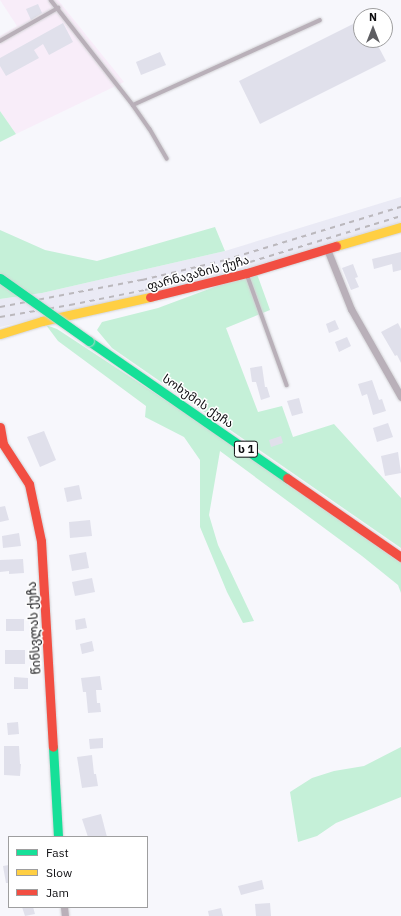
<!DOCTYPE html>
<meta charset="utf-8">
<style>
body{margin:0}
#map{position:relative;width:401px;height:916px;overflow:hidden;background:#f7f7fc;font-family:"IBM Plex Sans","Noto Sans Georgian",sans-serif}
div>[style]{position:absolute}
.built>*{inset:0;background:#eaeaf5}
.industrial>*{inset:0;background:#f8edf9}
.green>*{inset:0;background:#c5f0d8}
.building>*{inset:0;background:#e0e0eb}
.roads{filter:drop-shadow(0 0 1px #d2d2d5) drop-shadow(0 0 1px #d2d2d5)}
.lane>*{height:3.5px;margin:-1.75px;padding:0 1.75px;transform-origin:1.75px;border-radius:1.75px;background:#b9b0b9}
.street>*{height:7px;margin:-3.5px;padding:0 3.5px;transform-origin:3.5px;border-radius:3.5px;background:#b9b0b9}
.fast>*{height:9px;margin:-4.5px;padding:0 4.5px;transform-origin:4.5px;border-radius:4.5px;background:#16e098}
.slow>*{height:9px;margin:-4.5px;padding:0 4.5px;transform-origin:4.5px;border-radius:4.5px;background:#ffcf43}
.jam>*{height:9px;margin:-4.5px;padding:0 4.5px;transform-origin:4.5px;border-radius:4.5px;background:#f24e42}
.rail>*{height:2px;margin-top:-1px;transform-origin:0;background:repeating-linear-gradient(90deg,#bbb8bd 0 5px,transparent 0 10px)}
.bridges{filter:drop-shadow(0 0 1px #d2d2d5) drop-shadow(0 0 1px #d2d2d5)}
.fast-bridge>*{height:9px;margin:-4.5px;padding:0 4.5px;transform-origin:4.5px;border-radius:4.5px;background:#16e098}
span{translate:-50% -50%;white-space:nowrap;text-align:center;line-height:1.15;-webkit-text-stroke:3px #fff;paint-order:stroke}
.shield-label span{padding:1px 3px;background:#fff;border:1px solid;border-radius:3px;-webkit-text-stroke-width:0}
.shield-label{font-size:11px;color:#0c0c0f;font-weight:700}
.street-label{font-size:12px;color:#0c0c0f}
.legend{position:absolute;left:8px;top:836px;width:140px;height:72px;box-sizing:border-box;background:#fff;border:1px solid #9e9e9f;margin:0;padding:5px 7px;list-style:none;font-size:12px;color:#0c0c0f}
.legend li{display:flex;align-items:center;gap:8px;height:20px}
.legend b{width:20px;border:1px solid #9e9e9f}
.north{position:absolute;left:353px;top:8px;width:40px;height:40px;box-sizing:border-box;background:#fff;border:1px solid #9e9e9f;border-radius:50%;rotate:0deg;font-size:11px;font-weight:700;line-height:16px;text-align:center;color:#0c0c0f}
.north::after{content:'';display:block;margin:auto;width:14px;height:18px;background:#5e5e62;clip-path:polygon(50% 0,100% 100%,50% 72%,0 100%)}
</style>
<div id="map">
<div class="built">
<i style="clip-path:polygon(401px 197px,401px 222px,239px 271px,133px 299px,76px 309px,0 327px,0 299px,42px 293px,225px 251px)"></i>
</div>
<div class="industrial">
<i style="clip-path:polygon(0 0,58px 0,124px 82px,16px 134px,0 111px,0 36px,17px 26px)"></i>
</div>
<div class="green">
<i style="clip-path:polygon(0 111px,16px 134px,0 142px)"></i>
<i style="clip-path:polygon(215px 227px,225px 251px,42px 293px,0 299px,0 230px,45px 250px,97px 261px)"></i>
<i style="clip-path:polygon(257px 274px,270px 310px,226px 328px,258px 412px,282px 406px,293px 437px,334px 424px,401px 498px,401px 548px,112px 348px,97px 330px,102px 322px,158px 308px,217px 286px)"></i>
<i style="clip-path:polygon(46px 325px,57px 329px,208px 428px,401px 563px,401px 593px,398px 585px,362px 556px,220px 451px,209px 515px,218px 545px,254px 621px,243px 623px,227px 592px,200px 527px,200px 460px,184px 437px,145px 417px,146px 406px,58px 341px)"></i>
<i style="clip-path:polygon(401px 747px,401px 797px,336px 823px,317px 836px,298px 842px,290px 792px,312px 778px,334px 771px,364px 766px)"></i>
</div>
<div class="building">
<i style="clip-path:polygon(38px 4px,42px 13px,31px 20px,26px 9px)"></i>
<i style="clip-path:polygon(361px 20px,361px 40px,375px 40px,386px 61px,260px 124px,239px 81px)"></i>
<i style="clip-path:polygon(63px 23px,73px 42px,49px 55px,43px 44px,34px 50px,39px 58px,6px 76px,0 66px,0 58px)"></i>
<i style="clip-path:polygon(160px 52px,166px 65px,141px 75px,136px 62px)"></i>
<i style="clip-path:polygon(401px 252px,401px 270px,393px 272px,392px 264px,374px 269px,372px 259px)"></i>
<i style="clip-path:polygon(353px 264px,358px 277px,355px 278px,359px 287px,351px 290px,342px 268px)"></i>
<i style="clip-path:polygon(335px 320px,339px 329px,329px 333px,326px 324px)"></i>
<i style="clip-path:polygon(398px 323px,401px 329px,401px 363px,397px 355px,395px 356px,381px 332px)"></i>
<i style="clip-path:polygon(347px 337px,351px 346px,339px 352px,335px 342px)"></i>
<i style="clip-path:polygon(262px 366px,265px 387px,267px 387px,270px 397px,261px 400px,256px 382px,252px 382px,250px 368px)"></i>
<i style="clip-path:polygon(372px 380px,379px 400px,382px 399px,386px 411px,373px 415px,367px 394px,362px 396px,358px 384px)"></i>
<i style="clip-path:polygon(299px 398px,303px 413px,292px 416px,287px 401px)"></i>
<i style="clip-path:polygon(388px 423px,393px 437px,377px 442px,373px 428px)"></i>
<i style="clip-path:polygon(44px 431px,56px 460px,40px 467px,27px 437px)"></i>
<i style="clip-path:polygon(281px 436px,283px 443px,271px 447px,269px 440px)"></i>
<i style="clip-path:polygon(398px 452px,401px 473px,385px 476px,381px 456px)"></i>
<i style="clip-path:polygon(79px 485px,82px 499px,67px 502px,64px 488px)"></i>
<i style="clip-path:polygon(5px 506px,9px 520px,0 522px,0 507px)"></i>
<i style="clip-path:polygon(90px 520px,92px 536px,70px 538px,69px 522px)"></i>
<i style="clip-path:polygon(19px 533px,21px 546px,3px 548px,2px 536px)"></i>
<i style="clip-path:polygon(86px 552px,89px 568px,72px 571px,69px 555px)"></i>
<i style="clip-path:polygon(23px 559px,24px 573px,9px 574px,9px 571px,0 572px,0 560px)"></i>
<i style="clip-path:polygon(92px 578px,95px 592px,75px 596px,72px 582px)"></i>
<i style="clip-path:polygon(85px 618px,87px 628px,76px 630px,75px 620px)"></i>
<i style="clip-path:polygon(6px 619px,24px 619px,24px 631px,6px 631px)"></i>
<i style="clip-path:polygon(92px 641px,94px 651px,82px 654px,80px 644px)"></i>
<i style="clip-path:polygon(5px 650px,25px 650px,25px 664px,5px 664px)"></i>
<i style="clip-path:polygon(100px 676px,102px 690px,96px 690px,97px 703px,100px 703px,101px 712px,88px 713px,86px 692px,83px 692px,81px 678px)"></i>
<i style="clip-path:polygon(14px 677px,28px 678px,28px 689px,14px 689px)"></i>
<i style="clip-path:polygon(18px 722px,19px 734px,8px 735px,7px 723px)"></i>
<i style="clip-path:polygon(103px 738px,103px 748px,90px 749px,89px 739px)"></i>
<i style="clip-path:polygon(4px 746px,19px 746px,20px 764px,21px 764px,20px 776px,4px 775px)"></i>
<i style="clip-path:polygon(92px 755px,94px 774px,96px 774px,98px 786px,82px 788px,77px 757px)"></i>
<i style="clip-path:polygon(101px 814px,107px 837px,88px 837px,82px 819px)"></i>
<i style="clip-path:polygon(9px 865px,9px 883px,6px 883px,3px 866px)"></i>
<i style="clip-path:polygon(262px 880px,264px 889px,241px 895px,238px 886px)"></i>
<i style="clip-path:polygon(270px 903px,271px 916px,256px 916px,255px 904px)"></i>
<i style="clip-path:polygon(22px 907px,33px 907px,35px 914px,25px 916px)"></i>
<i style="clip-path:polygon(221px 908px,223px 916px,209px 916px,208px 911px)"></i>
</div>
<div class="roads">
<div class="lane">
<i style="left:51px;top:0;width:133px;rotate:52deg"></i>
<i style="left:133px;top:105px;width:29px;rotate:55deg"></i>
<i style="left:150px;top:129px;width:34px;rotate:60deg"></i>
<i style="left:0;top:41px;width:67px;rotate:-29.6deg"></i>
<i style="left:133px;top:105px;width:205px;rotate:-24.4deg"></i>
<i style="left:247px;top:274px;width:118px;rotate:70.2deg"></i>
</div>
<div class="street">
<i style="left:327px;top:249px;width:65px;rotate:68.2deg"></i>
<i style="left:351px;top:309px;width:101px;rotate:60.4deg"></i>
<i style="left:64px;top:907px;width:9px;rotate:84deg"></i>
</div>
<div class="fast">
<i style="left:89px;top:341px;width:241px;rotate:34.7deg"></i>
<i style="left:53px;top:747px;width:90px;rotate:86.8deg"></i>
</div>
<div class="slow">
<i style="left:336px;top:246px;width:68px;rotate:-16.3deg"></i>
<i style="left:0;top:334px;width:44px;rotate:-17.2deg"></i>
<i style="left:42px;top:321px;width:111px;rotate:-12.5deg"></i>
</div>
<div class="jam">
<i style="left:150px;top:297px;width:100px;rotate:-13.9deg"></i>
<i style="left:247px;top:273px;width:93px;rotate:-16.9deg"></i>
<i style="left:0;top:427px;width:17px;rotate:80deg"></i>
<i style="left:3px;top:444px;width:48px;rotate:57deg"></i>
<i style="left:29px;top:484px;width:58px;rotate:78.1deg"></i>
<i style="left:41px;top:541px;width:206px;rotate:86.7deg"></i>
<i style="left:287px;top:478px;width:139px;rotate:34.7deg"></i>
</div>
</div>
<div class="rail">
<i style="left:0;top:307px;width:145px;rotate:-10.8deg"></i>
<i style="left:142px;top:280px;width:85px;rotate:-13.5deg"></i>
<i style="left:225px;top:260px;width:184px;rotate:-16.8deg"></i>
<i style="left:0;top:317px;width:71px;rotate:-9.7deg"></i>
<i style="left:70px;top:305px;width:76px;rotate:-11.3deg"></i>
<i style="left:145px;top:290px;width:109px;rotate:-14.9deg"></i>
<i style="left:250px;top:262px;width:158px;rotate:-16.9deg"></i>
</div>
<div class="bridges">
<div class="fast-bridge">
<i style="left:0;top:278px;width:109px;rotate:35.3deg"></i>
</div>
</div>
<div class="shield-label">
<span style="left:246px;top:449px">ს 1</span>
</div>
<div class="street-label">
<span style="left:198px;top:273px;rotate:-15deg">ფარნავაზის ქუჩა</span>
<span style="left:198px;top:401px;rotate:35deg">სოხუმის ქუჩა</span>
<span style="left:34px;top:628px;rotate:-93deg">წინსვლას ქუჩა</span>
</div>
<ul class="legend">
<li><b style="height:5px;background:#16e098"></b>Fast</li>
<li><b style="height:5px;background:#ffcf43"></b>Slow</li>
<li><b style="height:5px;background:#f24e42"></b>Jam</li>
</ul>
<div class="north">N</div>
</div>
